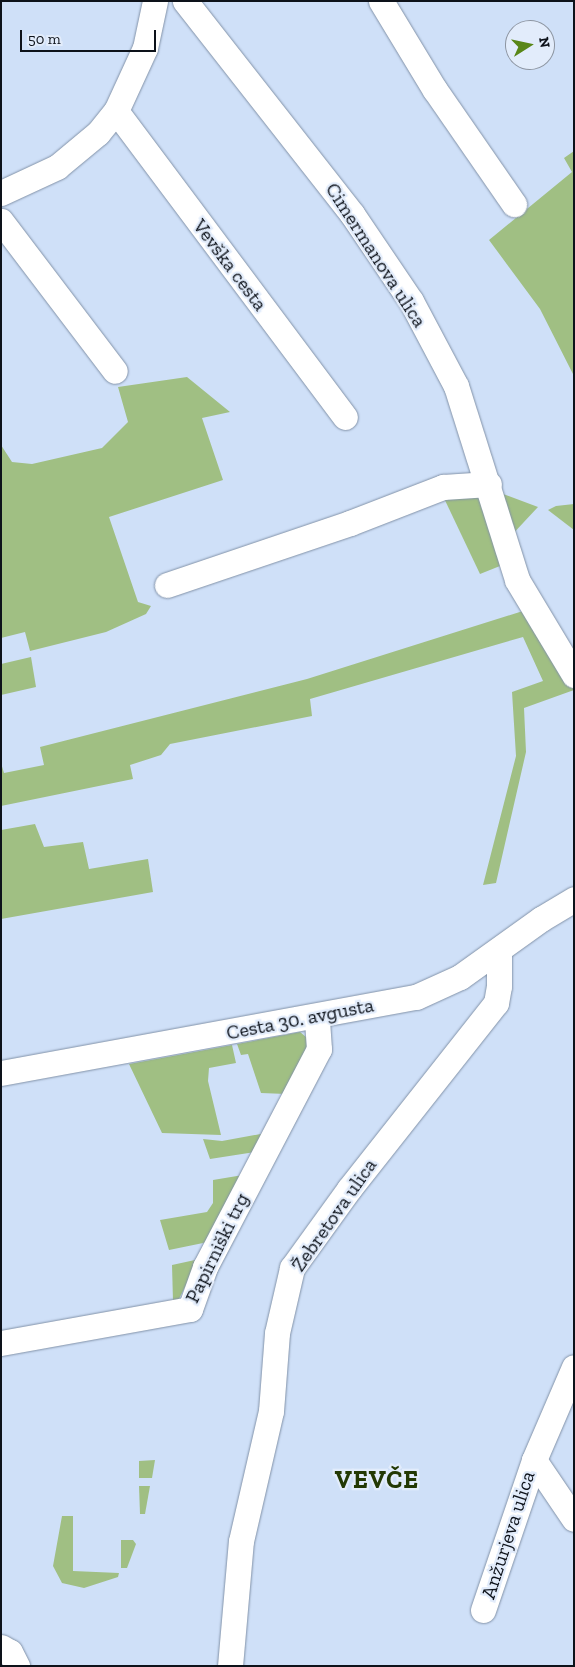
<!DOCTYPE html>
<meta charset="utf-8">
<style>
body{margin:0}
#map{position:relative;width:575px;height:1667px;overflow:hidden;background:#cfe0f8;font-family:"Zilla Slab",serif}
div>[style]{position:absolute}
.green>*{inset:0;background:#a0bf83}
.roads{filter:drop-shadow(0 0 1px #8292a8) drop-shadow(0 0 1px #8292a8)}
.minor>*{height:25px;margin:-12.5px;padding:0 12.5px;transform-origin:12.5px;border-radius:12.5px;background:#fff}
span{translate:-50% -50%;white-space:nowrap;text-align:center;line-height:1.15;-webkit-text-stroke:4.5px #e2ecfb;paint-order:stroke}
.street-label{font-size:20px;color:#0d121a}
.district-label{font-size:25px;color:#233904;font-weight:700;letter-spacing:1px}
.frame{position:absolute;inset:0;border:2px solid #0d121a;pointer-events:none}
.north{position:absolute;left:505px;top:20px;width:50px;height:50px;box-sizing:border-box;background:#e2ecfb;border:1px solid #8d95a1;border-radius:50%;rotate:80deg;font-size:14px;font-weight:700;line-height:20px;text-align:center;color:#0d121a}
.north::after{content:'';display:block;margin:auto;width:18px;height:22px;background:#598718;clip-path:polygon(50% 0,100% 100%,50% 72%,0 100%)}
.scale{position:absolute;left:20px;top:30px;width:136px;height:22px;box-sizing:border-box;border:2px solid #0d121a;border-top:0;padding-left:6px;font-size:15px;line-height:18px;white-space:nowrap;color:#0d121a;-webkit-text-stroke:4px #e2ecfb;paint-order:stroke}
</style>
<div id="map">
<div class="green">
<i style="clip-path:polygon(574px 151px,574px 376px,540px 309px,489px 240px,572px 172px,564px 158px)"></i>
<i style="clip-path:polygon(187px 377px,230px 412px,202px 418px,223px 480px,109px 517px,138px 602px,151px 606px,146px 614px,106px 632px,30px 651px,25px 632px,1px 638px,1px 445px,12px 462px,32px 464px,102px 448px,128px 422px,118px 387px)"></i>
<i style="clip-path:polygon(442px 494px,480px 496px,505px 564px,480px 574px)"></i>
<i style="clip-path:polygon(503px 494px,538px 507px,509px 538px)"></i>
<i style="clip-path:polygon(574px 504px,574px 530px,548px 510px,556px 506px)"></i>
<i style="clip-path:polygon(526px 610px,574px 684px,574px 690px,524px 708px,526px 752px,496px 883px,483px 885px,516px 756px,512px 692px,543px 681px,523px 637px,310px 699px,312px 716px,170px 744px,161px 755px,130px 765px,133px 779px,1px 806px,1px 763px,4px 773px,44px 765px,40px 747px,307px 679px)"></i>
<i style="clip-path:polygon(31px 657px,36px 687px,1px 695px,1px 664px)"></i>
<i style="clip-path:polygon(35px 824px,44px 847px,83px 842px,89px 869px,148px 859px,153px 892px,1px 919px,1px 830px)"></i>
<i style="clip-path:polygon(300px 1032px,306px 1037px,307px 1046px,286px 1094px,261px 1093px,248px 1054px,241px 1055px,237px 1044px)"></i>
<i style="clip-path:polygon(232px 1045px,236px 1063px,209px 1068px,208px 1081px,221px 1135px,162px 1133px,129px 1064px)"></i>
<i style="clip-path:polygon(266px 1133px,255px 1152px,210px 1159px,203px 1139px,222px 1141px)"></i>
<i style="clip-path:polygon(243px 1175px,208px 1242px,169px 1250px,160px 1220px,207px 1212px,213px 1203px,213px 1180px)"></i>
<i style="clip-path:polygon(195px 1260px,197px 1263px,179px 1299px,173px 1301px,172px 1265px)"></i>
<i style="clip-path:polygon(155px 1460px,152px 1478px,139px 1478px,139px 1461px)"></i>
<i style="clip-path:polygon(139px 1486px,150px 1486px,145px 1514px,140px 1514px)"></i>
<i style="clip-path:polygon(62px 1516px,73px 1516px,73px 1571px,119px 1573px,118px 1577px,84px 1588px,62px 1583px,53px 1566px)"></i>
<i style="clip-path:polygon(121px 1540px,133px 1540px,136px 1544px,127px 1568px,121px 1568px)"></i>
</div>
<div class="roads">
<div class="minor">
<i style="left:185px;top:1px;width:271px;rotate:51.9deg"></i>
<i style="left:352px;top:214px;width:105px;rotate:55.9deg"></i>
<i style="left:411px;top:301px;width:96px;rotate:62.1deg"></i>
<i style="left:456px;top:386px;width:203px;rotate:72.5deg"></i>
<i style="left:517px;top:580px;width:111px;rotate:59deg"></i>
<i style="left:381px;top:1px;width:104px;rotate:58.8deg"></i>
<i style="left:435px;top:90px;width:139px;rotate:55.3deg"></i>
<i style="left:116px;top:111px;width:382px;rotate:53.2deg"></i>
<i style="left:1px;top:193px;width:62px;rotate:-24.9deg"></i>
<i style="left:57px;top:167px;width:53px;rotate:-39.7deg"></i>
<i style="left:98px;top:133px;width:28px;rotate:-51deg"></i>
<i style="left:116px;top:111px;width:69px;rotate:-65.3deg"></i>
<i style="left:145px;top:48px;width:48px;rotate:-78deg"></i>
<i style="left:1px;top:221px;width:188px;rotate:52.8deg"></i>
<i style="left:167px;top:585px;width:193px;rotate:-18.7deg"></i>
<i style="left:350px;top:523px;width:100px;rotate:-21.2deg"></i>
<i style="left:443px;top:487px;width:46px;rotate:-3.7deg"></i>
<i style="left:1px;top:1073px;width:422px;rotate:-10.4deg"></i>
<i style="left:416px;top:997px;width:48px;rotate:-24.4deg"></i>
<i style="left:460px;top:977px;width:100px;rotate:-35.6deg"></i>
<i style="left:541px;top:919px;width:39px;rotate:-31deg"></i>
<i style="left:1px;top:1343px;width:192px;rotate:-10.2deg"></i>
<i style="left:190px;top:1309px;width:45px;rotate:-70.3deg"></i>
<i style="left:205px;top:1267px;width:246px;rotate:-62.4deg"></i>
<i style="left:319px;top:1049px;width:32px;rotate:-94deg"></i>
<i style="left:534px;top:1460px;width:71px;rotate:55.9deg"></i>
<i style="left:483px;top:1610px;width:158px;rotate:-71.2deg"></i>
<i style="left:534px;top:1460px;width:101px;rotate:-66.7deg"></i>
<i style="left:1px;top:1647px;width:10px;rotate:29deg"></i>
<i style="left:10px;top:1652px;width:16px;rotate:63deg"></i>
<i style="left:230px;top:1666px;width:125px;rotate:-85deg"></i>
<i style="left:241px;top:1541px;width:133px;rotate:-77deg"></i>
<i style="left:271px;top:1411px;width:78px;rotate:-85.6deg"></i>
<i style="left:277px;top:1333px;width:67px;rotate:-77deg"></i>
<i style="left:292px;top:1268px;width:97px;rotate:-54.2deg"></i>
<i style="left:349px;top:1189px;width:237px;rotate:-51.7deg"></i>
<i style="left:496px;top:1003px;width:17px;rotate:-80deg"></i>
<i style="left:499px;top:986px;width:36px;rotate:-90deg"></i>
</div>
</div>
<div class="street-label">
<span style="left:376px;top:255px;rotate:57deg">Cimermanova ulica</span>
<span style="left:230px;top:265px;rotate:53deg">Vevška cesta</span>
<span style="left:300px;top:1019px;rotate:-11deg">Cesta 30. avgusta</span>
<span style="left:334px;top:1215px;rotate:-55deg">Žebretova ulica</span>
<span style="left:217px;top:1248px;rotate:-64deg">Papirniški trg</span>
<span style="left:508px;top:1535px;rotate:-72deg">Anžurjeva ulica</span>
</div>
<div class="district-label">
<span style="left:377px;top:1479px">VEVČE</span>
</div>
<div class="frame"></div>
<div class="north">N</div>
<div class="scale">50 m</div>
</div>
